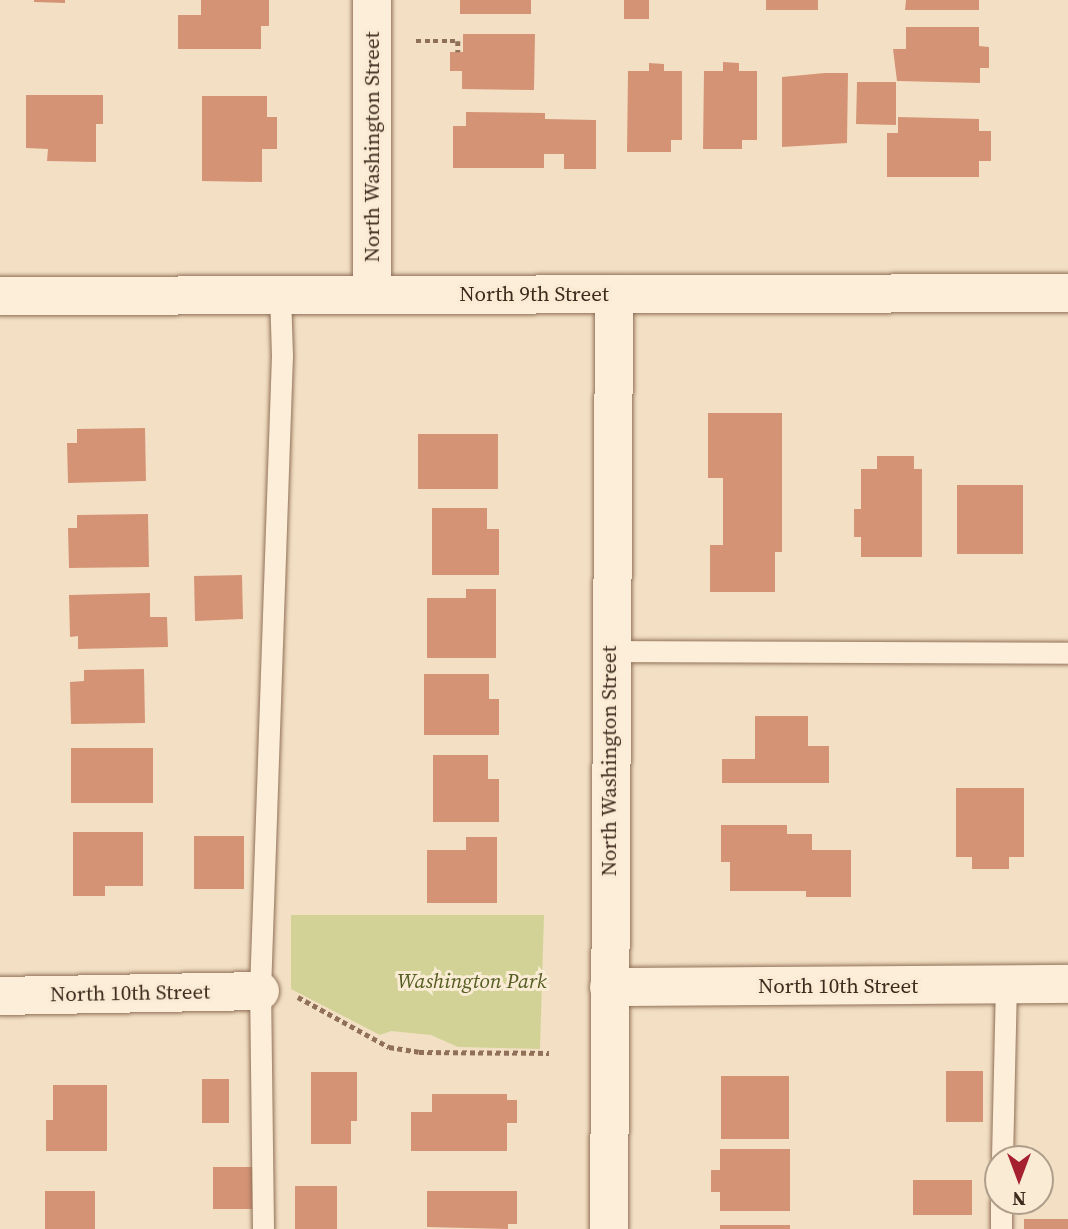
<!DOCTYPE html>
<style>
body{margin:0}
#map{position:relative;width:1068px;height:1229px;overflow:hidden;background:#f3e0c4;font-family:"Source Serif 4",serif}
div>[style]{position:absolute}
.green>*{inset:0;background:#d2d296}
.building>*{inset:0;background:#d59375}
.path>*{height:4.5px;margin-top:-2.25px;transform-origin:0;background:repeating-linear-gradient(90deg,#907058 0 5px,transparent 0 8.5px)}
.roads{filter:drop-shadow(0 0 2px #907058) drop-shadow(0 0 2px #907058)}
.service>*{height:21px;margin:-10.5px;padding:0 10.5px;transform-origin:10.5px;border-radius:10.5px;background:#fceed8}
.minor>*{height:38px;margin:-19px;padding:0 19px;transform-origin:19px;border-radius:19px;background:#fceed8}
span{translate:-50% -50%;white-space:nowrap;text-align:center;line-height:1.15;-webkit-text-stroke:6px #f9ebd4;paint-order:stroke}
.street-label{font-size:21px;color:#3e2a1d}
.park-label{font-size:21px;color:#545d22;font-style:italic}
.north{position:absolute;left:984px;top:1145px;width:70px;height:70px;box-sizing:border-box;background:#f9ebd4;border:2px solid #ae9e8b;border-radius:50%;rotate:180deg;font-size:19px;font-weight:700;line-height:28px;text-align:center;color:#3e2a1d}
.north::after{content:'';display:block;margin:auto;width:24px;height:32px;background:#a52130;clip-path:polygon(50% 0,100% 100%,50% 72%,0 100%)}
</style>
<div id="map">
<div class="green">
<i style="clip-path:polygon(291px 915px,544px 915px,540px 1049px,458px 1047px,431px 1035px,391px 1031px,380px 1035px,291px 989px)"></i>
</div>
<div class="building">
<i style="clip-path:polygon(34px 0,65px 0,65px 3px,34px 2px)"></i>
<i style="clip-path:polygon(201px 0,269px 0,269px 26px,261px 26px,261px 49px,178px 49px,178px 15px,201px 15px)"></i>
<i style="clip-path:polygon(460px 0,531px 0,531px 14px,460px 14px)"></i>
<i style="clip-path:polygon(624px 0,649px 0,649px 19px,624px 19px)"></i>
<i style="clip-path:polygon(766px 0,818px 0,818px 10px,766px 10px)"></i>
<i style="clip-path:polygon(906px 0,979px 0,979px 10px,905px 10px)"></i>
<i style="clip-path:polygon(906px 27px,979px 27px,979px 46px,989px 47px,989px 68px,980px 68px,980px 83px,897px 81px,893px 49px,906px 49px)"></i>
<i style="clip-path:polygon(463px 34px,535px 34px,534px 90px,462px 89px,462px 71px,450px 71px,450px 52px,463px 52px)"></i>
<i style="clip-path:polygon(723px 62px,739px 63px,739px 71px,757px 71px,757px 140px,742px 140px,742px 149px,703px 149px,704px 71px,723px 71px)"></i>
<i style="clip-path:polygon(649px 63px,664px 64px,664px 71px,682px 71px,682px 140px,671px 140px,671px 152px,627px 152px,628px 71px,649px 71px)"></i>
<i style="clip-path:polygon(825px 73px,848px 73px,847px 143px,782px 147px,782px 77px)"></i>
<i style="clip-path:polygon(857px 82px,896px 82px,896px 125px,856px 124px)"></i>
<i style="clip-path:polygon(26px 95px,103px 95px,103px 124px,96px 124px,96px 162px,47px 161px,48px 149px,26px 148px)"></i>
<i style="clip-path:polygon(202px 96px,267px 96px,267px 117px,277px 117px,277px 149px,262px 149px,262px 182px,202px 181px)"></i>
<i style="clip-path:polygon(466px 112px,545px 113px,545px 119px,596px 120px,596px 169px,564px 169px,564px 154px,544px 154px,544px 168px,453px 168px,453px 126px,466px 126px)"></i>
<i style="clip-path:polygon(898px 117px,979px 119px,979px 131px,991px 131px,991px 161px,979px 161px,979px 177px,887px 177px,887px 133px,898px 133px)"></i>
<i style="clip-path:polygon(708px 413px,782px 413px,782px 552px,775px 552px,775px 592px,710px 592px,710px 545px,723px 545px,723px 478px,708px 478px)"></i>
<i style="clip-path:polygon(145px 428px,146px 481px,68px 483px,67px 443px,77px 443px,77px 429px)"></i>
<i style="clip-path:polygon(418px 434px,498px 434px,498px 489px,418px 489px)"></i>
<i style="clip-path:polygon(877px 456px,914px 456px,914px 469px,922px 469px,922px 557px,861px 557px,861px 537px,854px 537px,854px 509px,861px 509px,861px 469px,877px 469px)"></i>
<i style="clip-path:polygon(957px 485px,1023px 485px,1023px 554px,957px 554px)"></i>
<i style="clip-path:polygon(432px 508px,487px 508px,487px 529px,499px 529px,499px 575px,432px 575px)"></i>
<i style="clip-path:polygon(148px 514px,149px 567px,69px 568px,68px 528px,77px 528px,77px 515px)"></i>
<i style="clip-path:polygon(242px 575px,243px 619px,195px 621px,194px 576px)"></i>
<i style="clip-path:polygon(466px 589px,496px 589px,496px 658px,427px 658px,427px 598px,466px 598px)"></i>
<i style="clip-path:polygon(150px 593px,150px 617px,167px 617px,168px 647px,78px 649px,78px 636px,70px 637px,69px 595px)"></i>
<i style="clip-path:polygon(144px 669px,145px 723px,71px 724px,70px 682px,84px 681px,84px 670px)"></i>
<i style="clip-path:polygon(424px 674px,489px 674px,489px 699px,499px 699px,499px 735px,424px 735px)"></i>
<i style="clip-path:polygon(755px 716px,808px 716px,808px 746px,829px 746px,829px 783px,722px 783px,722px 759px,755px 759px)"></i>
<i style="clip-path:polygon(71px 748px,153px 748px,153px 803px,71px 803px)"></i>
<i style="clip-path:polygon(433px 755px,488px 755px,488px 779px,499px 779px,499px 822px,433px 822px)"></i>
<i style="clip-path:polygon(956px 788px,1024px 788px,1024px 857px,1009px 857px,1009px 869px,972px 869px,972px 857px,956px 857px)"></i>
<i style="clip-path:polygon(721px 825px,787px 825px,787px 834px,812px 834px,812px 850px,851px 850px,851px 897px,806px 897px,806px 891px,730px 891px,730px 862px,721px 862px)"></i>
<i style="clip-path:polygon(73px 832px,143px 832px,143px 886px,105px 886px,105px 896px,73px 896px)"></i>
<i style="clip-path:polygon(194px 836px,244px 836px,244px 889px,194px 889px)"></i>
<i style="clip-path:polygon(466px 837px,497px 837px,497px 903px,427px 903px,427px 850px,466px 850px)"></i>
<i style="clip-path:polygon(946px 1071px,983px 1071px,983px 1122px,946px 1122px)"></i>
<i style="clip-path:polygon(311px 1072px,357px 1072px,357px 1121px,351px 1121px,351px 1144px,311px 1144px)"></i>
<i style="clip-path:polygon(721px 1076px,789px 1076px,789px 1139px,721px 1139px)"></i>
<i style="clip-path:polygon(202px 1079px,229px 1079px,229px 1123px,202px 1123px)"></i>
<i style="clip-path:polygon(53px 1085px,107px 1085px,107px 1151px,46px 1151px,46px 1120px,53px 1120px)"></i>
<i style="clip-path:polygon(432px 1094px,507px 1094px,507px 1100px,517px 1100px,517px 1123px,507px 1123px,507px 1151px,411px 1151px,411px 1112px,432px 1112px)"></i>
<i style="clip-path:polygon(720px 1149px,790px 1149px,790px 1211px,720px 1211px,720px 1192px,711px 1192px,711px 1170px,720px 1170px)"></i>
<i style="clip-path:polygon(213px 1167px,257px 1167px,257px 1209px,213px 1209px)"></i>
<i style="clip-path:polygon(913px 1180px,972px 1180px,972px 1215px,913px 1215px)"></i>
<i style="clip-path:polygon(295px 1186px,337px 1186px,337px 1229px,295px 1229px)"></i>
<i style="clip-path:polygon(45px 1191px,95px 1191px,95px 1229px,45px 1229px)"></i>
<i style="clip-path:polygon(427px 1191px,517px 1191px,517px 1224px,508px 1224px,508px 1229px,427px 1227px)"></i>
<i style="clip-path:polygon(1024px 1219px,1068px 1219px,1068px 1229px,1024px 1229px)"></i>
<i style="clip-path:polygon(720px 1225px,790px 1225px,790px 1229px,720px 1229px)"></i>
</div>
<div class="path">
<i style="left:416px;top:41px;width:42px"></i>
<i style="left:458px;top:41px;width:11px;rotate:90deg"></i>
<i style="left:298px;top:997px;width:104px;rotate:28.8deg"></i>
<i style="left:389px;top:1047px;width:30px;rotate:9deg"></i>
<i style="left:419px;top:1052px;width:130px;rotate:0.4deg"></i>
</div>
<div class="roads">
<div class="service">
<i style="left:609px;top:651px;width:459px;rotate:0.2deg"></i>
<i style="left:1002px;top:1159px;width:175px;rotate:-88.7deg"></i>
<i style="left:263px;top:1229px;width:238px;rotate:-90.7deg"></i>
<i style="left:260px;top:991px;width:635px;rotate:-88.02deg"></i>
<i style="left:282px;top:356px;width:63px;rotate:-91.8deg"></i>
<i style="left:1001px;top:1229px;width:28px;rotate:-90deg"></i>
</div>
<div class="minor">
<i style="left:372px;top:0;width:294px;rotate:90deg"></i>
<i style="left:0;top:296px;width:1068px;rotate:-0.16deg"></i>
<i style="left:609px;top:987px;width:459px;rotate:-0.4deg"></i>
<i style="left:0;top:996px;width:260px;rotate:-1.1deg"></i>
<i style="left:609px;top:1229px;width:935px;rotate:-89.69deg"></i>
</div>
</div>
<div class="street-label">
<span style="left:372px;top:147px;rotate:-90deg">North Washington Street</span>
<span style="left:534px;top:294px">North 9th Street</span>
<span style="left:609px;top:761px;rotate:-90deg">North Washington Street</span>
<span style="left:838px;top:986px">North 10th Street</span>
<span style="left:130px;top:993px;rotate:-1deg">North 10th Street</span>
</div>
<div class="park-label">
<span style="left:472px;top:981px">Washington Park</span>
</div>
<div class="north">N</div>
</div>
